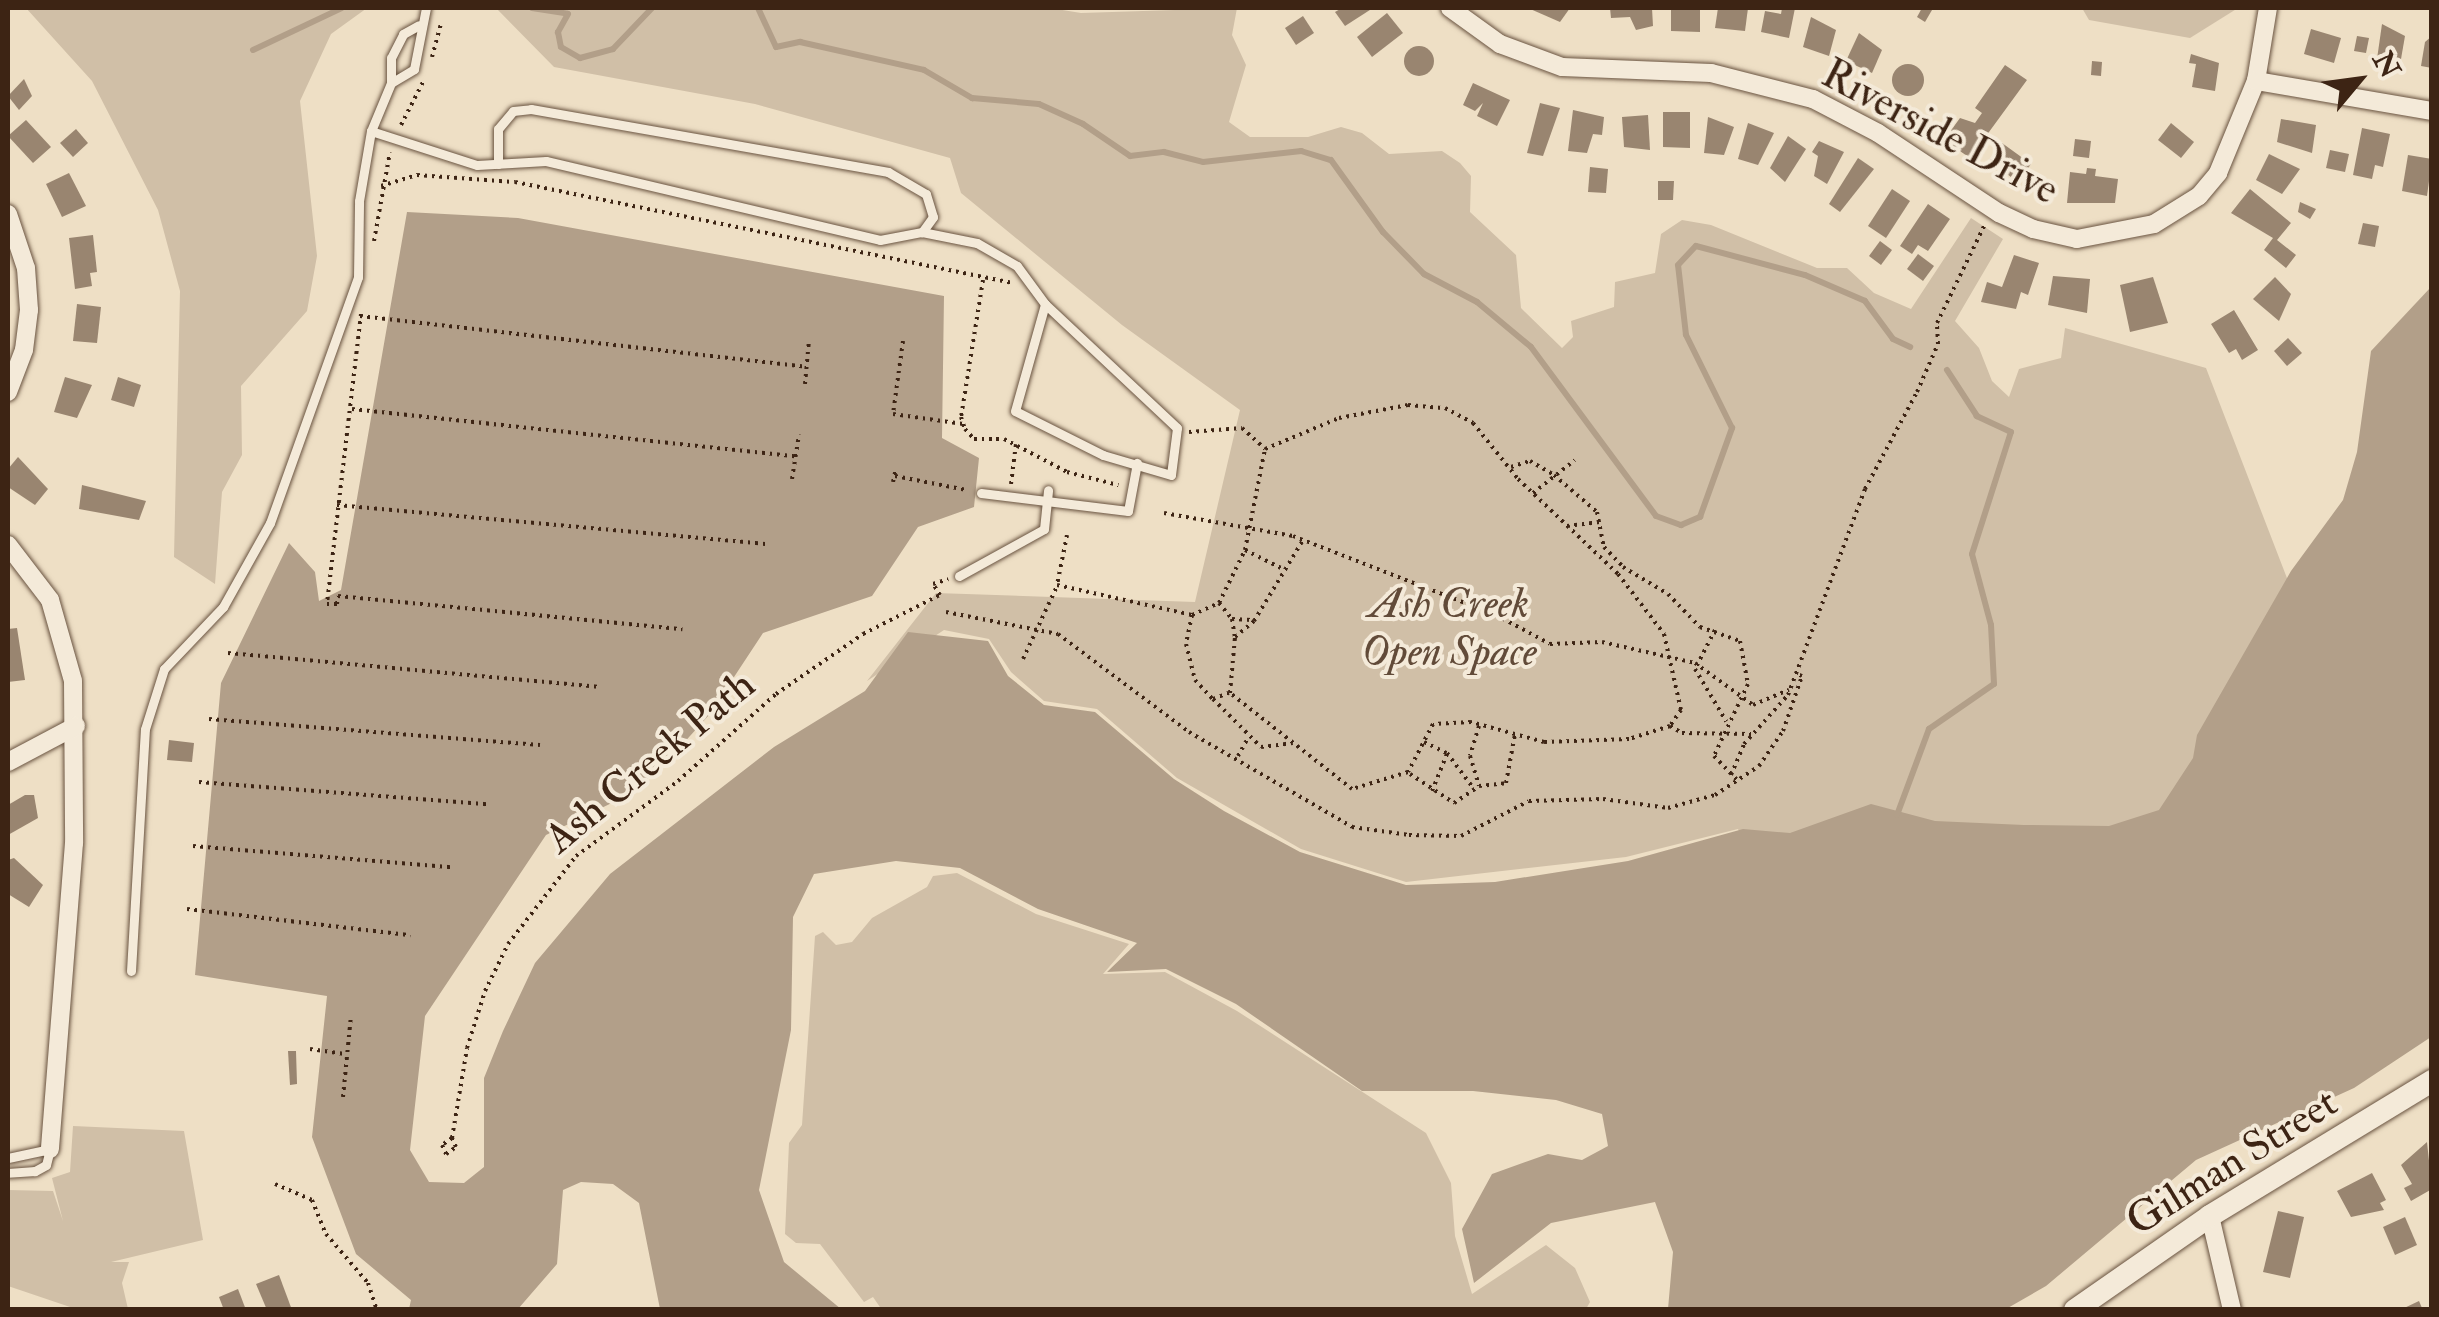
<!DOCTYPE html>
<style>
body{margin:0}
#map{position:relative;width:2439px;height:1317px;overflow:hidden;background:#eedfc5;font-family:"IM FELL Double Pica",serif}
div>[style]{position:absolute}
.green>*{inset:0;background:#d0bfa7}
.water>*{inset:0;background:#b29f89}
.stream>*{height:6px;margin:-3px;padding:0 3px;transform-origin:3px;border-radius:3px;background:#b29f89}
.building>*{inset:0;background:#998570}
.round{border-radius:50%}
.path>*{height:4px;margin-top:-2px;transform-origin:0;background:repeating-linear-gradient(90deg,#3d2414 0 2.5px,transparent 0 7.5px)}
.roads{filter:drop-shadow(0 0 2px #695340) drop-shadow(0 0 2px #695340)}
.lane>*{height:9px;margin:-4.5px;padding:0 4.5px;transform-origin:4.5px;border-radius:4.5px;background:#f4ead9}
.street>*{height:18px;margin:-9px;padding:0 9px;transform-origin:9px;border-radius:9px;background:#f4ead9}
.secondary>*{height:22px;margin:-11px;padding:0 11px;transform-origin:11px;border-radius:11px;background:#f4ead9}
span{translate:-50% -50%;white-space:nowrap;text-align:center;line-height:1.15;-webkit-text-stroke:8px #f4ead9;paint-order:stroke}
.street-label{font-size:42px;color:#3d2414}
.park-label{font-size:42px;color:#624b39;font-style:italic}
.frame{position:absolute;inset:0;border:10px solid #3d2414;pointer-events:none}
.north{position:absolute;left:2309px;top:30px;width:100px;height:100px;-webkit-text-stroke:8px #f4ead9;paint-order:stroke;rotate:61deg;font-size:28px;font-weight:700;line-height:40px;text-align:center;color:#3d2414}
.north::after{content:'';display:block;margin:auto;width:35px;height:45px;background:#3d2414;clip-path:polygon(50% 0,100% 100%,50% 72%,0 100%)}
</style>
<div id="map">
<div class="green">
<i style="clip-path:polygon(26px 8px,367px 8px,331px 34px,300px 101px,317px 256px,307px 311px,241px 386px,242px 455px,222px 492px,215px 584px,174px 557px,180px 291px,158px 210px,92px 81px)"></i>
<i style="clip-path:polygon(496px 8px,1050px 8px,1081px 13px,1237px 8px,1232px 35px,1246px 65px,1229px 122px,1250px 137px,1308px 137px,1341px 127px,1362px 133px,1389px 154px,1442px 151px,1460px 163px,1471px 176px,1470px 212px,1516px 255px,1521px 308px,1562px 348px,1573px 337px,1571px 321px,1614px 307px,1615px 282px,1655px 273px,1661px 234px,1682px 220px,1711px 225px,1817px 268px,1847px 268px,1874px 293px,1911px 309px,1971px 218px,2003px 239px,1955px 321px,1979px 348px,1992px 381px,2009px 397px,2019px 369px,2061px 358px,2065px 328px,2206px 368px,2295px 599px,2161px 823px,2116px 836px,1743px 841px,1738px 829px,1626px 857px,1406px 882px,1301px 849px,1177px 778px,1097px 709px,1044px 701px,1011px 672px,989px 639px,944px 630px,867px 681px,936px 593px,1195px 602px,1240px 410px,1122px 325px,961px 193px,950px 158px,755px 104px,554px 67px)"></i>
<i style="clip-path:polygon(2082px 8px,2238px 8px,2190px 38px,2089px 20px)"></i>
<i style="clip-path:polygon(957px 873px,1036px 914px,1129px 944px,1103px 974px,1165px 972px,1237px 1011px,1426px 1133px,1451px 1183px,1455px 1236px,1472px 1294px,1546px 1245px,1575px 1268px,1590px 1302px,1586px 1309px,882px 1310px,873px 1297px,864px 1302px,820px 1244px,796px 1243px,785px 1234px,789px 1143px,802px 1125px,815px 936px,823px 932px,836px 945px,852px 942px,872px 918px,927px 887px,933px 876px)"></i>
<i style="clip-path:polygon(73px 1126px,184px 1131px,203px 1240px,111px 1262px,129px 1262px,122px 1283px,128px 1309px,76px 1309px,8px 1286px,8px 1190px,53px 1191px,63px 1221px,52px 1178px,70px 1172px)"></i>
</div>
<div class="water">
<i style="clip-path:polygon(407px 212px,518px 218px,944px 296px,942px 438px,979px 458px,974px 507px,918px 527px,872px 596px,763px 633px,709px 715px,661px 768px,622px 798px,546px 835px,425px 1016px,410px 1150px,429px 1182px,464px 1183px,484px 1167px,484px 1078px,503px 1031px,535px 963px,610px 874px,774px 747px,865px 691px,908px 632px,988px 641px,1008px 676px,1044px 705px,1095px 712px,1174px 779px,1224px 811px,1300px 852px,1406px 885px,1495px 882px,1628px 861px,1743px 829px,1790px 833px,1871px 804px,1935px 821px,2024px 825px,2109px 826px,2159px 810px,2193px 758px,2197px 735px,2291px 571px,2343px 500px,2357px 452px,2371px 351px,2431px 287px,2431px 1037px,2354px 1088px,2196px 1160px,2046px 1286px,2006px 1309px,1668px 1309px,1673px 1252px,1655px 1202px,1551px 1223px,1474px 1283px,1462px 1229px,1492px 1174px,1548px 1154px,1582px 1160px,1608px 1146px,1602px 1114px,1556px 1100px,1473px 1091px,1362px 1091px,1236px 1004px,1166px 969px,1107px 972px,1137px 943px,1038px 909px,960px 868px,896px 861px,814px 874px,793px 917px,791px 1030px,759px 1190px,784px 1262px,841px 1309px,660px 1309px,639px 1203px,613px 1184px,581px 1182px,563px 1190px,557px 1264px,518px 1309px,409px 1309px,411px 1300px,356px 1254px,312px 1137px,327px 996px,195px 975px,221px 683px,289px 543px,315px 572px,319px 601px,341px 590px)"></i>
</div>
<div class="stream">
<i style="left:532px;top:8px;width:36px;rotate:9deg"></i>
<i style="left:568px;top:14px;width:21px;rotate:119deg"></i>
<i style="left:558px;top:32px;width:15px;rotate:79deg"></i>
<i style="left:561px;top:47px;width:22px;rotate:30deg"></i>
<i style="left:580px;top:58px;width:34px;rotate:-15deg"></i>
<i style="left:613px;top:49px;width:57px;rotate:-46.4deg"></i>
<i style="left:758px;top:8px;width:43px;rotate:65.2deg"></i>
<i style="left:776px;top:47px;width:25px;rotate:-12deg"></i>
<i style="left:800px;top:42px;width:127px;rotate:12.7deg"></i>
<i style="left:924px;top:70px;width:56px;rotate:30.3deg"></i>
<i style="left:972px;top:98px;width:67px;rotate:5.1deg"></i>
<i style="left:1039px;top:104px;width:48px;rotate:24.4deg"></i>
<i style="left:1083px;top:124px;width:57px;rotate:34.2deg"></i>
<i style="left:1130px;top:156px;width:34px;rotate:-7deg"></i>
<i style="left:1164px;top:152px;width:40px;rotate:14.4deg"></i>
<i style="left:1203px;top:162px;width:99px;rotate:-6.4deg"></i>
<i style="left:1301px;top:151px;width:31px;rotate:17deg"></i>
<i style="left:1331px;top:160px;width:89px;rotate:54.2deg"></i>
<i style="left:1383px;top:232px;width:59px;rotate:45.7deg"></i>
<i style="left:1424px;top:274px;width:60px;rotate:27.8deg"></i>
<i style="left:1477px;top:302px;width:70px;rotate:39.8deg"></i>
<i style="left:1531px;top:347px;width:210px;rotate:53.5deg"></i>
<i style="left:1656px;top:516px;width:27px;rotate:20deg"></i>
<i style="left:1681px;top:525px;width:21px;rotate:-23deg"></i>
<i style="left:1700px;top:517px;width:95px;rotate:-70.2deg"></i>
<i style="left:1732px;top:428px;width:104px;rotate:-116.3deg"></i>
<i style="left:1686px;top:335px;width:70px;rotate:-96.5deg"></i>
<i style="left:1678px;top:265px;width:26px;rotate:-47deg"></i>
<i style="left:1696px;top:246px;width:113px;rotate:14.9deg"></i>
<i style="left:1805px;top:275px;width:65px;rotate:23.4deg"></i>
<i style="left:1865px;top:301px;width:47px;rotate:53.6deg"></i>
<i style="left:1893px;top:339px;width:19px;rotate:25deg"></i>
<i style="left:253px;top:50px;width:98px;rotate:-25.3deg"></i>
<i style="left:1897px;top:815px;width:92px;rotate:-69.6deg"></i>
<i style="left:1929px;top:729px;width:79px;rotate:-34.7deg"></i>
<i style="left:1994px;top:684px;width:59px;rotate:-92.9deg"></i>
<i style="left:1991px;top:625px;width:73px;rotate:-105deg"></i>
<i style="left:1972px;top:554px;width:128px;rotate:-72.3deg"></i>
<i style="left:2011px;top:432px;width:38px;rotate:-155deg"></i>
<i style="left:1977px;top:416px;width:55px;rotate:-123.1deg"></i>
</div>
<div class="building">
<i style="clip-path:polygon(1342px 8px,1373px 8px,1345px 26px,1335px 12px)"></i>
<i style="clip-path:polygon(1528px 8px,1570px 8px,1560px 22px)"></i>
<i style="clip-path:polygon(1610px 8px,1652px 8px,1653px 26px,1636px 30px,1630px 17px,1611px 18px)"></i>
<i style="clip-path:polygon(1671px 8px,1700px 8px,1700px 32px,1671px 31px)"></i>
<i style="clip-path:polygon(1718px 8px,1748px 8px,1745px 31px,1715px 28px)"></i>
<i style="clip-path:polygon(1782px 8px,1795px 8px,1789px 38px,1761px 32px,1765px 11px,1781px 14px)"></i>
<i style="clip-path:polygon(1922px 8px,1932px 10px,1925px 22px,1917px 17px)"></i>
<i style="clip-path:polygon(1387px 13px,1403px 33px,1372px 57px,1357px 37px)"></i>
<i style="clip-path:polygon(1303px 16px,1314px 33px,1296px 45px,1285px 28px)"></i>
<i style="clip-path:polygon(1811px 17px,1836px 30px,1829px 56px,1803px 47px)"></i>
<i style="clip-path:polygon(2382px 24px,2405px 36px,2401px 59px,2377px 59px)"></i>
<i style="clip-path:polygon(2311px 29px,2341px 38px,2334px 63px,2304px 54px)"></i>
<i style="clip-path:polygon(1859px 33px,1882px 50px,1872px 73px,1846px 61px)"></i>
<i style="clip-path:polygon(2357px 36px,2369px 38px,2366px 53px,2354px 51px)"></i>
<i style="clip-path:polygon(2432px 36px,2432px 68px,2421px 66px,2425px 42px)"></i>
<i class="round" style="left:1404px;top:46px;width:30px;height:30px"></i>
<i style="clip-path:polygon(2191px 54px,2219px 63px,2215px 91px,2192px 87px,2196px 64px,2189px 63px)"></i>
<i style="clip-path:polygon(2092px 61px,2102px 62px,2101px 76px,2091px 75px)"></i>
<i class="round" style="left:1892px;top:64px;width:32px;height:32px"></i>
<i style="clip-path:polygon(2005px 65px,2027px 80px,1970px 158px,1944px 140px,1960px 118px,1975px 123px,1982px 113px,1975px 108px)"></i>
<i style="clip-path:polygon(24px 79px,32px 96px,19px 110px,8px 96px)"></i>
<i style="clip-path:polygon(1473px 83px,1510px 100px,1497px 126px,1477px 116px,1483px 103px,1475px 111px,1463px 105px)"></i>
<i style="clip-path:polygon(1540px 103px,1560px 108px,1543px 156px,1527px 153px)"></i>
<i style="clip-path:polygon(1573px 110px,1604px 117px,1602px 135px,1593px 134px,1587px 153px,1568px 151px)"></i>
<i style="clip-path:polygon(1663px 112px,1690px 112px,1690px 148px,1663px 147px)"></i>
<i style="clip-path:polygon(1648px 115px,1650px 150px,1624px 147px,1622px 117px)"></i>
<i style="clip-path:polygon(1708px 117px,1734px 127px,1724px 155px,1704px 153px)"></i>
<i style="clip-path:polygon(2281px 119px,2316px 125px,2312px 153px,2277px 142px)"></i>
<i style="clip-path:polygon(26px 120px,51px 147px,33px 163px,8px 136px)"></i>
<i style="clip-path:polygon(1748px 123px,1774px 133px,1758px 165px,1738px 159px)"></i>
<i style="clip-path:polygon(2171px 123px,2194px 142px,2181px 158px,2158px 140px)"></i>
<i style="clip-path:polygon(2362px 128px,2390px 134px,2383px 167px,2375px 165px,2372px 179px,2353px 175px)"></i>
<i style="clip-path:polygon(76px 129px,88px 143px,73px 157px,60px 143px)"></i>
<i style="clip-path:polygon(1788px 136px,1806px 149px,1785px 182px,1770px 168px)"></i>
<i style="clip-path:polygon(2075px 139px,2091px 141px,2089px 158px,2073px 156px)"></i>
<i style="clip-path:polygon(1819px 141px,1844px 152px,1827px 184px,1814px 176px,1818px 156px,1812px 152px)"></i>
<i style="clip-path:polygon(2002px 143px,2031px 164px,2024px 174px,2017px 169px,2011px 177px,1989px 161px)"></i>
<i style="clip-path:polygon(2330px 150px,2349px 154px,2345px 172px,2326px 168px)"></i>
<i style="clip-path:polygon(2269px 154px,2300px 169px,2282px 194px,2256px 180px)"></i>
<i style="clip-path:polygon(2408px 155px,2432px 159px,2427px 196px,2402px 191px)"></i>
<i style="clip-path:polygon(1858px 158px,1874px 169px,1840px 212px,1829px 204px)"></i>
<i style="clip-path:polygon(1590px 167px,1608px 169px,1606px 193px,1588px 192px)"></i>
<i style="clip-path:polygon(2087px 168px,2096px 169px,2095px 176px,2118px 179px,2115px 203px,2067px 203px,2070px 172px,2086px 174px)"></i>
<i style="clip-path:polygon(69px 173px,86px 206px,62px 217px,46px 184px)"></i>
<i style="clip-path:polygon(1658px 181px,1674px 181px,1673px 200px,1658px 200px)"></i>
<i style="clip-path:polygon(1892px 189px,1910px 201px,1886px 238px,1868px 226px)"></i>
<i style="clip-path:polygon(2250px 189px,2291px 223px,2277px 240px,2296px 255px,2286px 268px,2264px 250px,2273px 238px,2231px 213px)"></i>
<i style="clip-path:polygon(2300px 202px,2316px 209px,2310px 219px,2298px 212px)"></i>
<i style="clip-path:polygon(1928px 204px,1950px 219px,1928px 251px,1918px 245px,1912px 254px,1900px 246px)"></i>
<i style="clip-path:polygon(2363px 223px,2379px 226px,2375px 247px,2358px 244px)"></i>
<i style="clip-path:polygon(93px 235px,97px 272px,90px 273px,92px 286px,75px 289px,69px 238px)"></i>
<i style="clip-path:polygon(1880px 241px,1892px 250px,1881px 265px,1869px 256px)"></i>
<i style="clip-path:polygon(1918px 254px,1934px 266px,1923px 281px,1907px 269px)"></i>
<i style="clip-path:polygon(2014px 255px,2039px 263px,2028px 295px,2021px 292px,2016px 309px,1981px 302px,1987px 282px,2002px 287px)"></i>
<i style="clip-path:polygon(2053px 276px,2090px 279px,2087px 313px,2048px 305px)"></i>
<i style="clip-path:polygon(2153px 277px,2168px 323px,2130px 332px,2120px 285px)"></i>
<i style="clip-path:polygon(2275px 277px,2291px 294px,2279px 321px,2253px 299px)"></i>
<i style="clip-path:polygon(77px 304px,101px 307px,97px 343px,73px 341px)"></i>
<i style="clip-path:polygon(2234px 310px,2258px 350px,2242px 360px,2236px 349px,2229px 353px,2211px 324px)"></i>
<i style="clip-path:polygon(2288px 338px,2302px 353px,2287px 366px,2274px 351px)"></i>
<i style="clip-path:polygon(65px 377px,92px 385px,77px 418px,54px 412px)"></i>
<i style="clip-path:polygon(118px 377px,141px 385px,134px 407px,111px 400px)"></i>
<i style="clip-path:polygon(18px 457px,48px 489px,35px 505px,8px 487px,8px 469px)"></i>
<i style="clip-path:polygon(82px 485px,146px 501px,139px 520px,79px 509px)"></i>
<i style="clip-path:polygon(17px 628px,25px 680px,8px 682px,8px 629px)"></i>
<i style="clip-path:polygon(169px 740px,194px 743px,192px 762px,167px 760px)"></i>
<i style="clip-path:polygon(25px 795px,34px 795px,38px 818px,8px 835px,8px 805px)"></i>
<i style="clip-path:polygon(14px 858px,43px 885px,29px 907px,8px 894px,8px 860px)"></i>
<i style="clip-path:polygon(288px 1051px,296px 1051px,297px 1084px,290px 1085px)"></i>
<i style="clip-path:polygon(2427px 1142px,2432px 1189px,2411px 1201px,2404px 1188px,2412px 1184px,2401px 1165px)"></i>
<i style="clip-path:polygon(2372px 1173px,2386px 1200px,2380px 1203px,2384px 1210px,2351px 1217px,2337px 1191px)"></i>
<i style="clip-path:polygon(2278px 1211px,2304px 1217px,2290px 1278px,2263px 1272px)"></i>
<i style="clip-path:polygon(2405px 1217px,2417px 1245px,2395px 1255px,2383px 1227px)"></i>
<i style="clip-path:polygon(279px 1275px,292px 1310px,267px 1310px,256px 1284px)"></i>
<i style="clip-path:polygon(238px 1289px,246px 1310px,224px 1310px,219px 1297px)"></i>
<i style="clip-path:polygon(2419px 1301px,2422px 1308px,2400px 1310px)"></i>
</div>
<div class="path">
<i style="left:432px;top:57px;width:34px;rotate:-75deg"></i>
<i style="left:401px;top:125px;width:51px;rotate:-62.9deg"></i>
<i style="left:381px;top:186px;width:38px;rotate:-17deg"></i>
<i style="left:417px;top:175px;width:98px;rotate:4.1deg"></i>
<i style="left:515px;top:182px;width:508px;rotate:11.46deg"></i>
<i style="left:374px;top:241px;width:90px;rotate:-79.8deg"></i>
<i style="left:983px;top:280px;width:139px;rotate:99.1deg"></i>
<i style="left:961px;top:417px;width:13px;rotate:72deg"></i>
<i style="left:965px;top:429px;width:13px;rotate:48deg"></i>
<i style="left:974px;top:439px;width:30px"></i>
<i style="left:1004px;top:439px;width:71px;rotate:27.6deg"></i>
<i style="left:1067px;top:472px;width:53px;rotate:14.3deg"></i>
<i style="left:361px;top:314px;width:292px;rotate:96.7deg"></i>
<i style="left:327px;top:604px;width:10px"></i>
<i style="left:337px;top:604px;width:8px;rotate:-83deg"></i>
<i style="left:338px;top:596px;width:346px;rotate:5.5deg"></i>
<i style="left:360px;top:316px;width:449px;rotate:6.5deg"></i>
<i style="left:903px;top:341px;width:74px;rotate:97.8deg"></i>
<i style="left:893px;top:414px;width:71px;rotate:8.1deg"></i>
<i style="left:805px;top:384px;width:44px;rotate:-84.8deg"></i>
<i style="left:352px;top:409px;width:445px;rotate:6.1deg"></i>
<i style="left:1189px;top:432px;width:53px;rotate:-4.3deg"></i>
<i style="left:1242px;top:428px;width:31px;rotate:42deg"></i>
<i style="left:1511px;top:467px;width:20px;rotate:-18deg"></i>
<i style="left:1530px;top:461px;width:28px;rotate:30deg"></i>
<i style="left:1554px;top:475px;width:57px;rotate:40.7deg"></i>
<i style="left:1597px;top:512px;width:36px;rotate:79deg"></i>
<i style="left:1604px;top:547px;width:28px;rotate:46deg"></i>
<i style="left:1623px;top:567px;width:52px;rotate:31deg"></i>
<i style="left:1668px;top:594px;width:46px;rotate:45.9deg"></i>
<i style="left:1700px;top:627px;width:42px;rotate:19.3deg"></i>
<i style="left:1740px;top:641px;width:44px;rotate:79.5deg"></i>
<i style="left:1748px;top:684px;width:80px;rotate:115.3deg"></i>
<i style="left:1714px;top:756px;width:33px;rotate:46deg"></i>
<i style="left:895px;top:476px;width:73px;rotate:11deg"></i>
<i style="left:792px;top:479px;width:45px;rotate:-81deg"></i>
<i style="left:893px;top:482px;width:14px;rotate:-78deg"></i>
<i style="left:1011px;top:484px;width:40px;rotate:-82.9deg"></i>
<i style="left:1533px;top:493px;width:53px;rotate:-38.2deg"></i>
<i style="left:337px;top:505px;width:430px;rotate:5.2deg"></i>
<i style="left:1164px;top:513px;width:131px;rotate:10.1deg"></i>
<i style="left:1293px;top:536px;width:218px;rotate:21.3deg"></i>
<i style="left:1496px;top:615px;width:61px;rotate:28.2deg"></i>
<i style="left:1550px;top:644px;width:52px;rotate:-2.2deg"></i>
<i style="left:1602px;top:642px;width:95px;rotate:12.7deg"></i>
<i style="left:1695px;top:663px;width:72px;rotate:35.9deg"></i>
<i style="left:1753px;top:705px;width:39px;rotate:-23deg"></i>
<i style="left:1567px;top:526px;width:33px;rotate:-7deg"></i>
<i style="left:1067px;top:535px;width:51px;rotate:101.3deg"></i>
<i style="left:1057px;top:585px;width:138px;rotate:12.5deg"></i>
<i style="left:1192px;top:615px;width:30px;rotate:-24deg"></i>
<i style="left:1219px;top:603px;width:59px;rotate:-63.9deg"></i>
<i style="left:1245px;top:550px;width:103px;rotate:-78.8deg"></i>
<i style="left:1265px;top:449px;width:80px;rotate:-22.7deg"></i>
<i style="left:1339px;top:418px;width:70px;rotate:-10.7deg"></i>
<i style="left:1408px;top:405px;width:37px;rotate:5deg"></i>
<i style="left:1445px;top:408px;width:32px;rotate:28deg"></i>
<i style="left:1473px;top:423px;width:72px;rotate:51.2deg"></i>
<i style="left:1518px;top:479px;width:138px;rotate:43.5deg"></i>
<i style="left:1618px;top:574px;width:76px;rotate:52.5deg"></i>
<i style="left:1664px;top:634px;width:78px;rotate:77.4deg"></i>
<i style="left:1681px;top:710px;width:19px;rotate:125deg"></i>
<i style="left:1670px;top:726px;width:43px;rotate:162.4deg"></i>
<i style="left:1629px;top:739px;width:85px;rotate:178deg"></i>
<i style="left:1544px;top:742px;width:76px;rotate:-164.7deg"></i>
<i style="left:1471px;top:722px;width:38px;rotate:177deg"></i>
<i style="left:1433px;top:724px;width:54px;rotate:117.5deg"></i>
<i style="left:1408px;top:772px;width:59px;rotate:163.1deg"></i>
<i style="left:1352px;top:789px;width:155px;rotate:-141.8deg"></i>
<i style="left:1230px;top:693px;width:56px;rotate:-84.9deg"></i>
<i style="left:1235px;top:637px;width:25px;rotate:-40deg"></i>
<i style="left:1254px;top:621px;width:95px;rotate:-58.8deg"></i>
<i style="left:1245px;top:550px;width:40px;rotate:26.6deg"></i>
<i style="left:1219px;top:603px;width:21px;rotate:51deg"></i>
<i style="left:1232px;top:619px;width:20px;rotate:3deg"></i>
<i style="left:946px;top:612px;width:114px;rotate:11.1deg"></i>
<i style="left:1058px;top:634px;width:164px;rotate:36.8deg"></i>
<i style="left:1189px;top:732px;width:189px;rotate:30.2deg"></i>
<i style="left:1352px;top:827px;width:58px;rotate:8deg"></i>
<i style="left:1409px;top:835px;width:52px;rotate:1.1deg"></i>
<i style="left:1461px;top:836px;width:76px;rotate:-27.2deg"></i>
<i style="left:1529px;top:801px;width:74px;rotate:-1.5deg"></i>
<i style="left:1603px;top:799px;width:66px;rotate:7.9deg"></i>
<i style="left:1668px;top:808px;width:49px;rotate:-15.5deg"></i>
<i style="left:1715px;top:795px;width:53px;rotate:-33.4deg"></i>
<i style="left:1759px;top:766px;width:42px;rotate:-55.6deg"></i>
<i style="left:1783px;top:731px;width:58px;rotate:-70.9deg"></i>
<i style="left:1802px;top:676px;width:5px;rotate:-158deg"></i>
<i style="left:1192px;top:615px;width:30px;rotate:102deg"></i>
<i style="left:1186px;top:644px;width:37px;rotate:76deg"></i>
<i style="left:1195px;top:680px;width:26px;rotate:47deg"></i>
<i style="left:1213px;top:699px;width:17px;rotate:-21deg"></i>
<i style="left:1232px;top:619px;width:18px;rotate:81deg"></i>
<i style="left:1715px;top:630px;width:44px;rotate:117.1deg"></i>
<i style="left:1695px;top:669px;width:61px;rotate:59.2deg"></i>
<i style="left:228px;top:653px;width:374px;rotate:5.2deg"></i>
<i style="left:1023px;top:659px;width:81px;rotate:-65deg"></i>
<i style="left:1213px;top:699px;width:68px;rotate:45deg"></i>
<i style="left:1261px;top:747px;width:32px;rotate:-7deg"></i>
<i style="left:209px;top:719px;width:332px;rotate:4.5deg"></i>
<i style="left:1479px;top:726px;width:31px;rotate:107deg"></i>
<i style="left:1470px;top:756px;width:31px;rotate:73deg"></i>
<i style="left:1670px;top:726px;width:14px;rotate:30deg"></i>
<i style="left:1682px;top:733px;width:69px;rotate:0.8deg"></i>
<i style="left:1424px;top:742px;width:25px;rotate:26deg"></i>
<i style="left:1447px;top:753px;width:45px;rotate:53.1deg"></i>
<i style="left:1238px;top:756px;width:21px;rotate:-61deg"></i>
<i style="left:1410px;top:774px;width:53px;rotate:33.4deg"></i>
<i style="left:1454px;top:803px;width:30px;rotate:-34deg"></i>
<i style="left:1479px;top:786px;width:27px;rotate:-6deg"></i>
<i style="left:1506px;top:783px;width:50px;rotate:-79.6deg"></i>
<i style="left:1731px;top:775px;width:34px;rotate:-67deg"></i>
<i style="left:1744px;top:744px;width:66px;rotate:-48.1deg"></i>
<i style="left:1788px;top:695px;width:220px;rotate:-69.5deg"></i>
<i style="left:1865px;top:489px;width:110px;rotate:-61.8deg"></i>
<i style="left:1917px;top:392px;width:52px;rotate:-66.4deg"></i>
<i style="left:1938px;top:344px;width:21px;rotate:-93deg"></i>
<i style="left:1937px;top:323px;width:108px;rotate:-64.1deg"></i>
<i style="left:199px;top:782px;width:289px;rotate:4.4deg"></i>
<i style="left:1432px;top:791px;width:40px;rotate:-68deg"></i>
<i style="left:193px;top:846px;width:259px;rotate:4.7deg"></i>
<i style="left:187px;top:909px;width:225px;rotate:6.7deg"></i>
<i style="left:310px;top:1049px;width:37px;rotate:8deg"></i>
<i style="left:343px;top:1097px;width:82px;rotate:-84.4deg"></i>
<i style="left:452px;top:1138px;width:12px;rotate:145deg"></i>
<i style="left:442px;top:1145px;width:10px;rotate:66deg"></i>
<i style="left:446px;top:1154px;width:12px;rotate:-35deg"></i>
<i style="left:456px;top:1147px;width:10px;rotate:-114deg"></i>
<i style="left:452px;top:1138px;width:91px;rotate:-80.5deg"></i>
<i style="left:467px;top:1048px;width:60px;rotate:-72.5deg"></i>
<i style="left:485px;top:991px;width:52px;rotate:-63.9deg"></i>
<i style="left:508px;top:944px;width:111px;rotate:-52.3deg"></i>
<i style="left:576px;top:856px;width:127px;rotate:-36.3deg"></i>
<i style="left:678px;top:781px;width:131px;rotate:-41.6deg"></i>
<i style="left:776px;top:694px;width:106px;rotate:-34.6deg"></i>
<i style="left:863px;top:634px;width:86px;rotate:-26.9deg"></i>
<i style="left:940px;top:595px;width:13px;rotate:-122deg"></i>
<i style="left:933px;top:584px;width:16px;rotate:-18deg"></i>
<i style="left:275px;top:1184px;width:40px;rotate:23.4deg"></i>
<i style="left:312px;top:1200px;width:37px;rotate:68deg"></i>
<i style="left:326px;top:1234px;width:65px;rotate:49.4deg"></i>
<i style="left:368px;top:1283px;width:28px;rotate:72deg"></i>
</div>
<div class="roads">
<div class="lane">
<i style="left:391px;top:83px;width:27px;rotate:-31deg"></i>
<i style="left:414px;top:69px;width:62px;rotate:-78.9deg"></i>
<i style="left:371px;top:131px;width:111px;rotate:17.8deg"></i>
<i style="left:477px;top:165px;width:69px;rotate:-3.3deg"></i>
<i style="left:546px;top:161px;width:343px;rotate:13.3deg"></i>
<i style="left:880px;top:240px;width:43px;rotate:-10.8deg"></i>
<i style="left:922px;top:232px;width:56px;rotate:11.3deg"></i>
<i style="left:977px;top:243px;width:46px;rotate:29.9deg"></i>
<i style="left:1017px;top:266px;width:47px;rotate:53.6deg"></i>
<i style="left:1045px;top:304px;width:181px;rotate:43.2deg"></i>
<i style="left:1177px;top:428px;width:47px;rotate:97.3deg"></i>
<i style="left:1171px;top:475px;width:71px;rotate:-163.6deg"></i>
<i style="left:1103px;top:455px;width:98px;rotate:-153.4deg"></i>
<i style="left:1015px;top:411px;width:111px;rotate:-74.3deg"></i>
<i style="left:498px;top:164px;width:35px;rotate:-90deg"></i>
<i style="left:498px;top:129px;width:23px;rotate:-50deg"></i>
<i style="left:513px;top:111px;width:18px;rotate:-6deg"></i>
<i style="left:531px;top:109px;width:363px;rotate:10deg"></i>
<i style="left:888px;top:172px;width:44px;rotate:30.1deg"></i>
<i style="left:926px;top:194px;width:24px;rotate:73deg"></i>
<i style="left:933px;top:217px;width:19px;rotate:126deg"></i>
<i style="left:981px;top:493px;width:148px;rotate:7deg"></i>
<i style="left:1128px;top:511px;width:49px;rotate:-79.4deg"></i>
<i style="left:959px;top:576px;width:97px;rotate:-28.9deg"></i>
<i style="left:1044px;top:529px;width:39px;rotate:-84deg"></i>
<i style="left:131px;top:971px;width:242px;rotate:-86.7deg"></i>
<i style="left:145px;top:729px;width:63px;rotate:-72.4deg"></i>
<i style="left:164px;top:669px;width:86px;rotate:-46.4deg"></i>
<i style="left:223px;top:607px;width:96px;rotate:-60.8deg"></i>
<i style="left:270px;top:523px;width:261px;rotate:-70.3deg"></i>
<i style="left:358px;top:277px;width:76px;rotate:-89.2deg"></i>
<i style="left:359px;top:201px;width:71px;rotate:-80.3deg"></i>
<i style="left:371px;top:131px;width:52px;rotate:-67.4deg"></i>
<i style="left:391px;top:83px;width:25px;rotate:-90deg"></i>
<i style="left:391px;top:58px;width:27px;rotate:-63deg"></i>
<i style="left:403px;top:34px;width:18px;rotate:-29deg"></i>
<i style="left:8px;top:1158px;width:43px;rotate:-12.1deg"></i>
<i style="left:50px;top:1149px;width:16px;rotate:104deg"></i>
<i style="left:46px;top:1165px;width:13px;rotate:151deg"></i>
<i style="left:35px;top:1171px;width:27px;rotate:176deg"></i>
</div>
<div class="street">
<i style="left:1450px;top:8px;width:62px;rotate:35.8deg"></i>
<i style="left:1500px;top:44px;width:66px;rotate:20.4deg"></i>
<i style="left:1562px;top:67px;width:149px;rotate:2.3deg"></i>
<i style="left:1711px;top:73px;width:105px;rotate:14.3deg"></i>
<i style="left:1813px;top:99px;width:73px;rotate:27.6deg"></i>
<i style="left:1878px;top:133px;width:145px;rotate:33.5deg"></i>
<i style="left:1999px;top:213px;width:38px;rotate:25deg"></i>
<i style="left:2033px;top:229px;width:45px;rotate:12.8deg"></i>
<i style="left:2077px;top:239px;width:78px;rotate:-11deg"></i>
<i style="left:2154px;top:224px;width:53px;rotate:-31.9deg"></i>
<i style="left:2199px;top:196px;width:30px;rotate:-50deg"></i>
<i style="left:2218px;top:173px;width:100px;rotate:-67.6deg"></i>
<i style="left:2256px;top:81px;width:74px;rotate:-80.7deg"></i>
<i style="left:2256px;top:81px;width:179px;rotate:9.7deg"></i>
<i style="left:8px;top:214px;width:57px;rotate:71.6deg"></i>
<i style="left:26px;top:268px;width:42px;rotate:85.9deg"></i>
<i style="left:29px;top:310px;width:40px;rotate:97.1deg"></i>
<i style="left:24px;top:350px;width:45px;rotate:110.9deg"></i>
<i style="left:8px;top:545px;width:69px;rotate:52.6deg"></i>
<i style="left:50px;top:600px;width:84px;rotate:74.1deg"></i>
<i style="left:73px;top:681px;width:162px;rotate:89.6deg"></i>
<i style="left:74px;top:843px;width:307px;rotate:94.5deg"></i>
<i style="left:8px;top:762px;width:77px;rotate:-27.9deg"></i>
<i style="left:2210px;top:1216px;width:97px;rotate:76.8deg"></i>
</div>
<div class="secondary">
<i style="left:2075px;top:1310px;width:165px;rotate:-34.8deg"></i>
<i style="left:2210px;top:1216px;width:260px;rotate:-31.3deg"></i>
</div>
</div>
<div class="street-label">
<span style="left:1940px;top:132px;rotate:28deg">Riverside Drive</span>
<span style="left:650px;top:762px;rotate:-40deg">Ash Creek Path</span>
<span style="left:2232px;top:1162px;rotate:-32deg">Gilman Street</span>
</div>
<div class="park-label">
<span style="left:1449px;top:628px">Ash Creek<br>Open Space</span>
</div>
<div class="frame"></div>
<div class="north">N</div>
</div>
